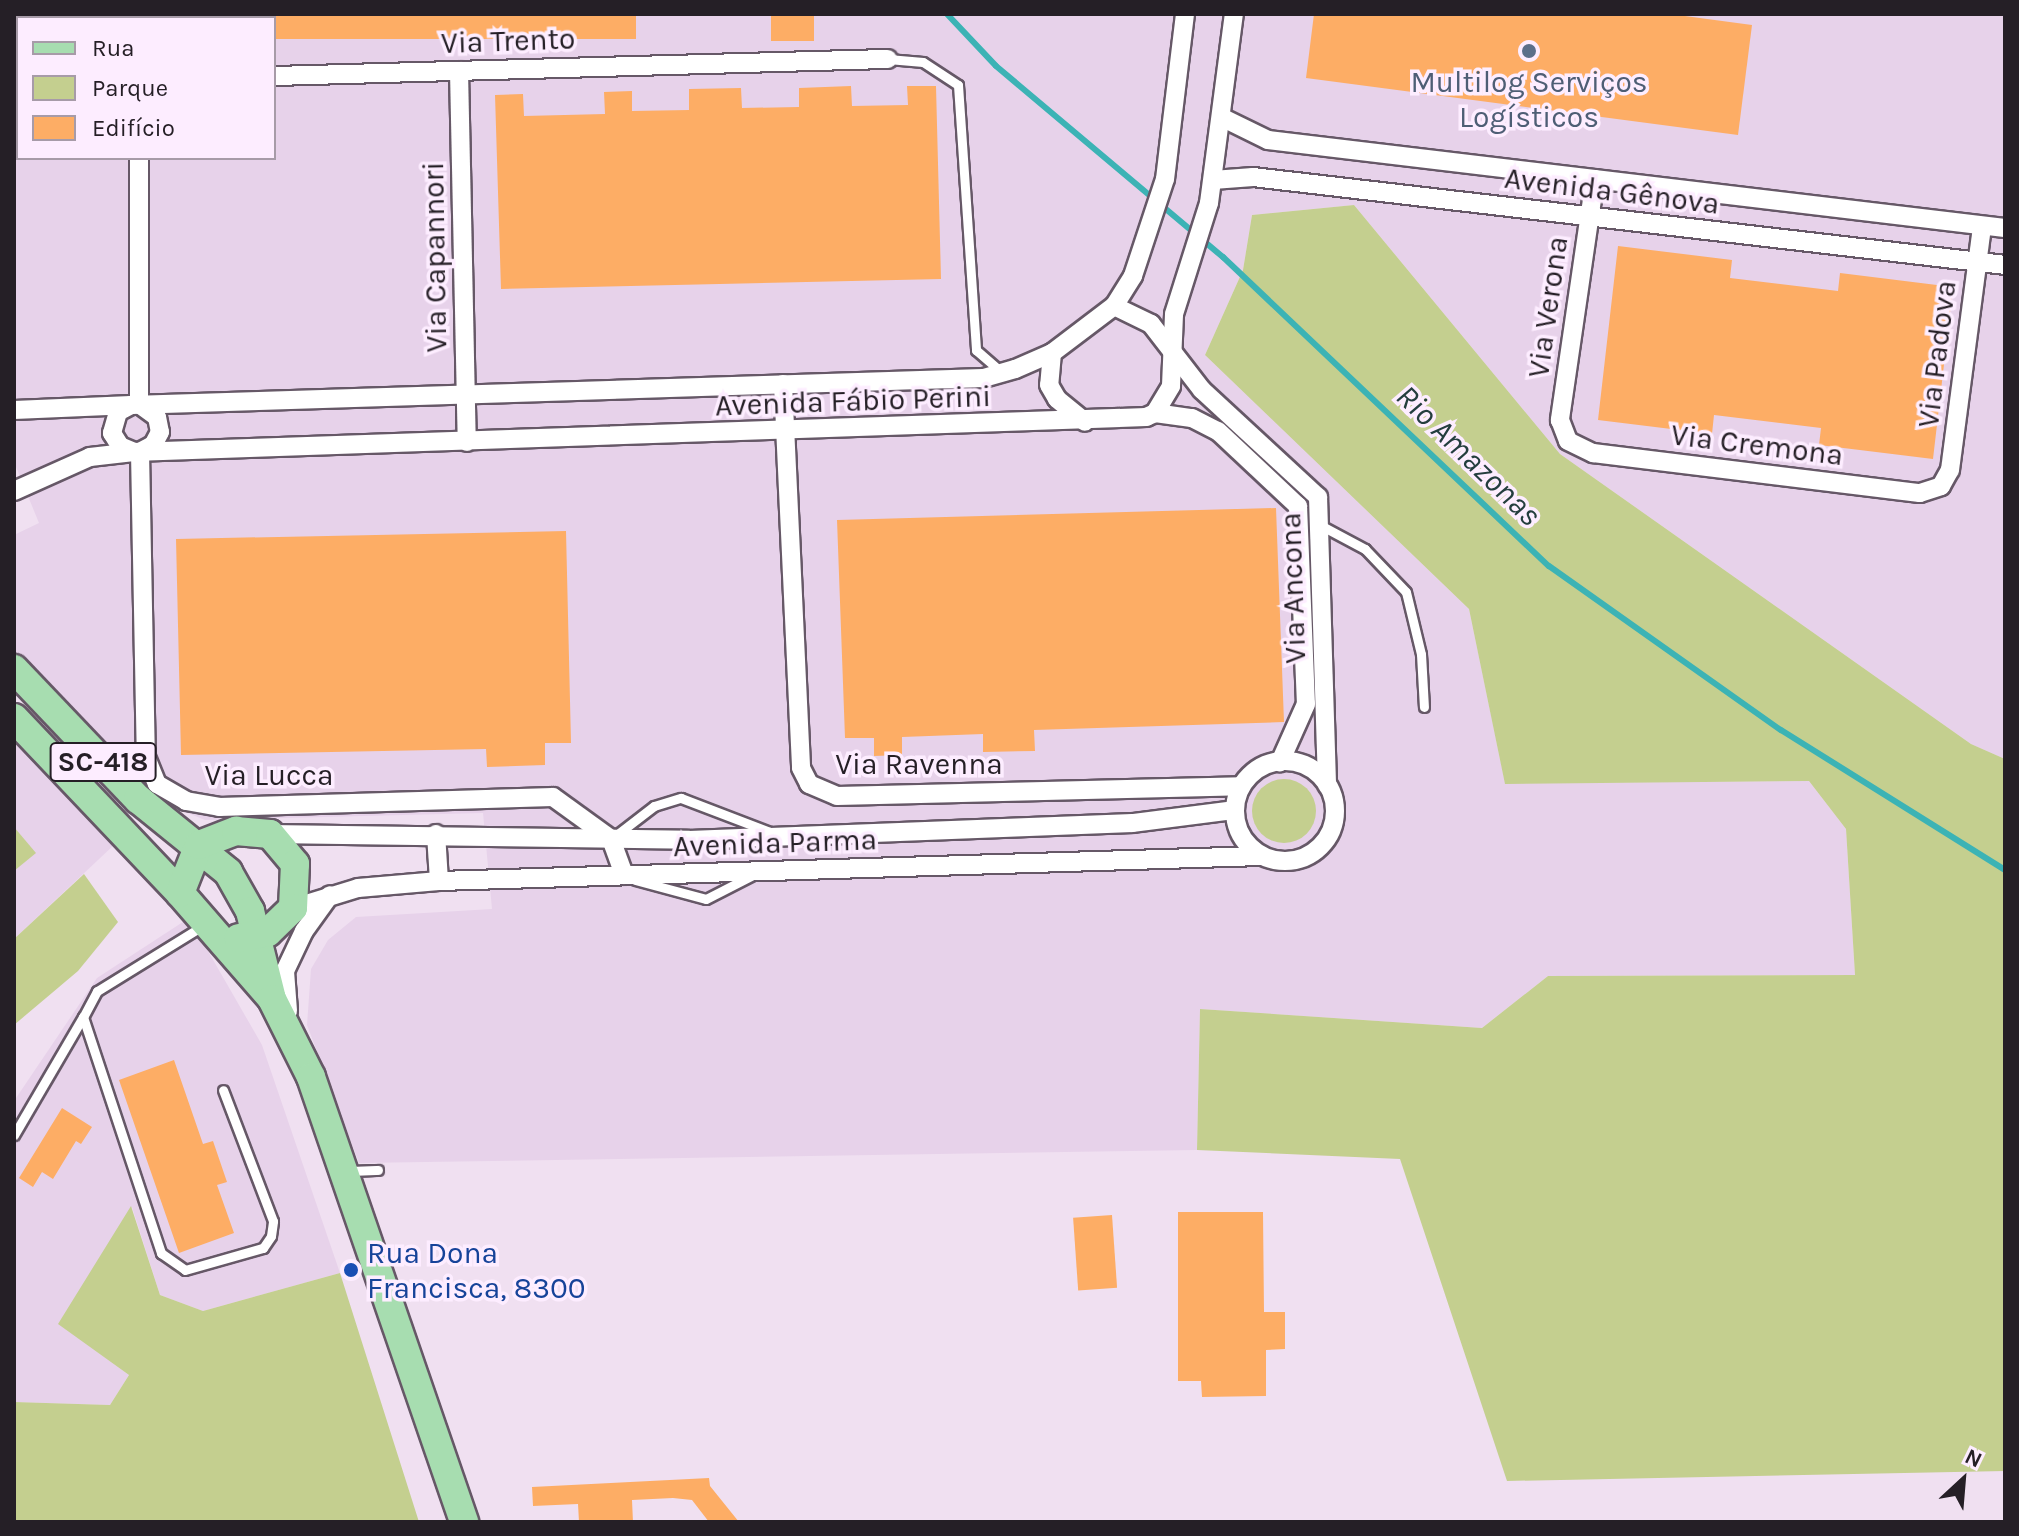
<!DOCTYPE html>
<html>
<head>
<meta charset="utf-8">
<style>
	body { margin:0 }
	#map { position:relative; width:2019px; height:1536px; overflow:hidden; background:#f0e0f1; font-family:Karla,sans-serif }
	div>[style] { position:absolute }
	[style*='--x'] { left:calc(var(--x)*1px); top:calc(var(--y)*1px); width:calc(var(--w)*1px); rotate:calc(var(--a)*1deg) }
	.built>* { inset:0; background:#e7d2ea }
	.green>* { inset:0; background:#c4cf8f }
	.round { border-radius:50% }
	.stream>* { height:6px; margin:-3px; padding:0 3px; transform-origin:3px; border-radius:3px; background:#3cb3b5 }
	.building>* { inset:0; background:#fdad65; transform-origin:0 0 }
	.roads { filter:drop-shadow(2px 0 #665867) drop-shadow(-2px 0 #665867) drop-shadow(0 2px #665867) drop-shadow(0 -2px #665867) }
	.lane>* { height:9px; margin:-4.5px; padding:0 4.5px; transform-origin:4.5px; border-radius:4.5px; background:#fff }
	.street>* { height:18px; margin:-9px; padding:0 9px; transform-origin:9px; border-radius:9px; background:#fff }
	.street>.ring { margin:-9px; padding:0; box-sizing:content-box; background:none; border:18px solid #fff; border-radius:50% }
	.primary>* { height:28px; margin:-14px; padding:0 14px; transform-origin:14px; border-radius:14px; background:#a7ddb0 }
	.dots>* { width:22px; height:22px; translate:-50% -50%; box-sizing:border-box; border:4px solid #fdedff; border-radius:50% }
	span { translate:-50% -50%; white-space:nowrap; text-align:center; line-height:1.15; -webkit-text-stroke:7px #fdedff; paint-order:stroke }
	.shield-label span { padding:2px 6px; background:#fdedff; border:2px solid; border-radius:6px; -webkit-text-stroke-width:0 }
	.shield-label { font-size:28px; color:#251f26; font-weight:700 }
	.street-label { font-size:30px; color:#251f26 }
	.service-label { font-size:30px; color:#4e5e75 }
	.transit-label { font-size:30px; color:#164399 }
	.left { translate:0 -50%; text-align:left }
	.water-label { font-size:32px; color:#243e3e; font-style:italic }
	.frame { position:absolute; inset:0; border:16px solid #251f26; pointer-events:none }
	.legend { position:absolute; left:16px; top:16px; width:260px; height:144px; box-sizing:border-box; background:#fdedff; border:2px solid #a79ba8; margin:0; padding:10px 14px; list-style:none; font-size:24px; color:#251f26 }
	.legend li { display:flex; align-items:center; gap:16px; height:40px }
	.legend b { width:40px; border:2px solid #a79ba8 }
	.north { position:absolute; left:1923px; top:1440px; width:80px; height:80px; -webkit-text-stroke:6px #fdedff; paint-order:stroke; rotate:26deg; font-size:22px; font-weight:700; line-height:32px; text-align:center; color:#251f26 }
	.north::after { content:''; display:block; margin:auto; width:28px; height:36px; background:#251f26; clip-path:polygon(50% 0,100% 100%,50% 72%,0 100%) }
</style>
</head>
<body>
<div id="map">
	<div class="built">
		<i style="clip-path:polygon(97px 14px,2005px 14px,2005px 759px,1971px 744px,1560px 454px,1354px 205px,1252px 215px,1243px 270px,1205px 355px,1469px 609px,1505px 783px,1809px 781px,1846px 829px,1855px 975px,1548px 976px,1482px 1028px,1200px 1009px,1197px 1150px,359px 1163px,307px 1025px,311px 969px,328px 940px,356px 917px,492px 909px,483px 813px,205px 820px,151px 798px,14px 655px,14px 535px,39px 523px,14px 462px,14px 57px,18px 57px,18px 158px,274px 158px,274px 18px)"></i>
		<i style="clip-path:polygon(14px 740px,115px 844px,14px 939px)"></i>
		<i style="clip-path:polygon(189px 918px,262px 1045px,340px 1273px,203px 1311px,160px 1295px,132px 1207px,59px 1324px,129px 1375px,110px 1405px,14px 1402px,14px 1101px,97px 978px)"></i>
	</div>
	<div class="green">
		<i style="clip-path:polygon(1354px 205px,1560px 454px,1971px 744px,2005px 759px,2005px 1471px,1507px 1481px,1400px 1159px,1197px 1150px,1200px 1009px,1482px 1028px,1548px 976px,1855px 975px,1846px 829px,1809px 781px,1505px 784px,1469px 609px,1205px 355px,1243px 270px,1252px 215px)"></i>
		<i class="round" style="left:1252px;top:779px;width:64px;height:64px"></i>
		<i style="clip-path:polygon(14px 827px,36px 853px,14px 871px)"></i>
		<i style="clip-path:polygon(84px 874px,118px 922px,78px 971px,14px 1025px,14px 939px)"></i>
		<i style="clip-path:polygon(131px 1206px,160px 1295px,203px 1311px,340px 1273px,419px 1522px,14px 1522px,14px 1402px,110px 1405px,129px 1375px,58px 1324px)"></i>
	</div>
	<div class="stream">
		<i style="--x:947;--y:14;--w:71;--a:46.7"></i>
		<i style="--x:996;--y:66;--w:297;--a:40.1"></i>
		<i style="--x:1223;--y:257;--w:449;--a:43.5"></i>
		<i style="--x:1549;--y:566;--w:284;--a:35.3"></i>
		<i style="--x:1781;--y:730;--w:264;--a:32"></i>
	</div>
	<div class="building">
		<i style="left:274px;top:14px;width:362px;height:25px"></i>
		<i style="left:771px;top:14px;width:43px;height:27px"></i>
		<i style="clip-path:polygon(1314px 14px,1670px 14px,1752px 25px,1738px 135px,1306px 78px)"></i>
		<i style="clip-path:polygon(851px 86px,852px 106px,908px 105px,907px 86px,936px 86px,941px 279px,501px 289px,495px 95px,523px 94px,524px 116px,605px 114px,604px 92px,632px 91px,632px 111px,689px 110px,689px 89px,741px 88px,742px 108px,799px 107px,799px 88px)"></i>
		<i style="clip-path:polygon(1618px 246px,1732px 260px,1730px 278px,1838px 291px,1840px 273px,1953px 287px,1933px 459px,1819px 445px,1821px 428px,1714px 415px,1712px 434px,1598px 420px)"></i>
		<i style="clip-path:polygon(1276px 508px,1284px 722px,1034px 730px,1035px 751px,983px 752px,983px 734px,902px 737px,902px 755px,874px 756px,874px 738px,845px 738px,837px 520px)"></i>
		<i style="clip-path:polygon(566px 531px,571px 743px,545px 743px,545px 765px,487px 767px,486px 749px,181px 755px,176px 539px)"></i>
		<i style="clip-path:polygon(174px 1060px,203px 1144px,213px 1141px,227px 1182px,217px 1185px,234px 1233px,179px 1253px,119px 1080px)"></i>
		<i style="clip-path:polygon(62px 1108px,92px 1127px,81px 1144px,76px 1141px,53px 1179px,42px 1172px,33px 1187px,19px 1178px)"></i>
		<i style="clip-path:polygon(1178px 1212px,1263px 1212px,1264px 1312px,1285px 1312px,1285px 1349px,1266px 1350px,1266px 1396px,1202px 1397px,1201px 1381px,1178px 1381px)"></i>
		<i style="left:1112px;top:1215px;width:73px;height:39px;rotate:86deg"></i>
		<i style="clip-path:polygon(709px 1478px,710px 1486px,739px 1522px,709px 1522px,692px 1500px,673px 1498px,632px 1500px,633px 1522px,579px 1522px,578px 1504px,533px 1506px,532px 1487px)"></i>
	</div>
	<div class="roads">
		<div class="lane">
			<i style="--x:888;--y:59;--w:35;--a:5"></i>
			<i style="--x:923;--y:62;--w:42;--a:33.3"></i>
			<i style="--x:958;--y:85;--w:266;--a:86.1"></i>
			<i style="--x:976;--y:350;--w:35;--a:41"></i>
			<i style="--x:14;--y:84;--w:4;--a:-14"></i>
			<i style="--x:1320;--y:525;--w:51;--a:28.1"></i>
			<i style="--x:1365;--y:549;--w:59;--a:46.4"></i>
			<i style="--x:1406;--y:592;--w:64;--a:76.4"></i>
			<i style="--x:1421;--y:654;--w:53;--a:86.8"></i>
			<i style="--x:615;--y:836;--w:49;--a:-37.6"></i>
			<i style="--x:654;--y:806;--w:28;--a:-17"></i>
			<i style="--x:681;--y:798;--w:95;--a:20.9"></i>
			<i style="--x:635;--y:880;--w:73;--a:15"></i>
			<i style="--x:706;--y:899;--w:51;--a:-27.1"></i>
			<i style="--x:204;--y:925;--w:126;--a:148.3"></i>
			<i style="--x:97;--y:991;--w:30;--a:118"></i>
			<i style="--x:83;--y:1017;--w:249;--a:71.7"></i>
			<i style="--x:161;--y:1253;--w:29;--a:35"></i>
			<i style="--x:185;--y:1270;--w:81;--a:-15.8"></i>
			<i style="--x:263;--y:1248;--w:14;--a:-56"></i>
			<i style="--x:271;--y:1236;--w:15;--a:-82"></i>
			<i style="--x:273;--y:1221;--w:140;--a:-110.9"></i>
			<i style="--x:14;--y:1135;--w:137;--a:-59.7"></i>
			<i style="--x:348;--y:1171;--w:30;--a:-2"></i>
		</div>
		<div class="street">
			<i style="--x:136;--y:14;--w:4;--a:76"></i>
			<i style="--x:1185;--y:14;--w:166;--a:96.9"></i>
			<i style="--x:1165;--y:179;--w:102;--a:108.3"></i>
			<i style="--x:1133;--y:276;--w:36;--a:122"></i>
			<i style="--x:1114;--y:306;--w:78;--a:142.8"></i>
			<i style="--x:1052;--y:353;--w:40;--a:156.6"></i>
			<i style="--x:1015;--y:369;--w:33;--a:164"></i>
			<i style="--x:983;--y:378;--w:852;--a:178.18"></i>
			<i style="--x:131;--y:405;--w:15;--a:152"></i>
			<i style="--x:118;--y:412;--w:22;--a:106"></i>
			<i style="--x:112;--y:433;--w:15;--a:58"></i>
			<i style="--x:120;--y:446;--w:15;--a:23"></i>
			<i style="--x:134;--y:452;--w:1013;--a:-1.98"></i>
			<i style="--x:1146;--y:417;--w:10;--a:-24"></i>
			<i style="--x:1155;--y:413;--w:31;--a:-59"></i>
			<i style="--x:1171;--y:386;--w:72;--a:-87.6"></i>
			<i style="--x:1174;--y:314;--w:116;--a:-72.5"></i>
			<i style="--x:1209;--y:203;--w:191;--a:-82.5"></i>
			<i style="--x:459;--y:71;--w:371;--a:88.8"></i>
			<i style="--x:274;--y:76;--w:614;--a:-1.59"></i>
			<i style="--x:1221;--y:117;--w:52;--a:26.1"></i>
			<i style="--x:1268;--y:140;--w:742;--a:6.81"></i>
			<i style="--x:139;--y:158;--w:246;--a:90"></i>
			<i style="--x:1595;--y:179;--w:244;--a:98.3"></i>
			<i style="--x:1560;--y:420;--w:22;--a:69"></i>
			<i style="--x:1568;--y:441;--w:28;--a:26"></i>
			<i style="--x:1593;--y:453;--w:329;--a:7"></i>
			<i style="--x:1920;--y:493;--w:22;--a:-18"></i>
			<i style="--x:1941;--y:486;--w:18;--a:-61"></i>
			<i style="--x:1950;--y:470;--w:246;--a:-82.5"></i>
			<i style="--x:1213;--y:180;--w:40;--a:-4.3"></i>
			<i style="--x:1253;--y:177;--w:757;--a:6.67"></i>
			<i style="--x:1114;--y:306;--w:41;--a:25.9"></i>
			<i style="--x:1151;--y:324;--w:83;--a:52.3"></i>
			<i style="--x:1202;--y:390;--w:158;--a:42.7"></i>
			<i style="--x:1318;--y:497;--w:288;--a:88.2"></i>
			<i style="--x:1052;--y:353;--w:32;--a:95"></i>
			<i style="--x:1049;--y:385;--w:16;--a:60"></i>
			<i style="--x:1057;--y:399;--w:36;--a:39"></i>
			<i style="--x:783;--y:384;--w:384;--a:87.3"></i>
			<i style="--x:801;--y:768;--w:18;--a:63"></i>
			<i style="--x:809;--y:784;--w:30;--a:23"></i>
			<i style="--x:837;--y:796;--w:404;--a:-1.4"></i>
			<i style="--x:139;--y:404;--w:22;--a:36"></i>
			<i style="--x:157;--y:417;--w:15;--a:79"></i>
			<i style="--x:160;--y:432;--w:15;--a:118"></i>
			<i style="--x:153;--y:445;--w:15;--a:152"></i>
			<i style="--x:14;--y:410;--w:117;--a:-2.4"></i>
			<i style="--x:1155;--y:413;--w:37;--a:8"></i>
			<i style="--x:1192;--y:418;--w:29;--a:27"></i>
			<i style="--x:1218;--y:431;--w:110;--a:43.2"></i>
			<i style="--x:1298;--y:506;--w:198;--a:87.7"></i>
			<i style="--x:1306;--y:704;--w:64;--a:114.1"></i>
			<i style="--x:140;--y:452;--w:305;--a:88.9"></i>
			<i style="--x:146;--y:757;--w:29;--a:68"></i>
			<i style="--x:157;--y:784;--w:34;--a:30"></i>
			<i style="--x:186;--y:801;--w:34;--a:10"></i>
			<i style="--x:219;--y:807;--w:334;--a:-1.7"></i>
			<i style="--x:553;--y:797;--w:72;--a:35.9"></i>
			<i style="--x:14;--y:491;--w:83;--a:-24.1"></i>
			<i style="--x:90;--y:457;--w:44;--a:-6.5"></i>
			<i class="ring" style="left:1235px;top:761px;width:82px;height:82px"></i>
			<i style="--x:270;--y:834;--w:419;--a:0.8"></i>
			<i style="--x:689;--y:840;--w:444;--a:-2.2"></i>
			<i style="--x:1133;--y:823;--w:102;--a:-7.3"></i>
			<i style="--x:436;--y:834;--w:47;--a:86.3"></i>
			<i style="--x:611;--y:839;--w:38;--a:70"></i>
			<i style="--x:293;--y:908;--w:68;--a:-17.1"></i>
			<i style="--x:358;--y:888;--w:81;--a:-4.9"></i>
			<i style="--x:439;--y:881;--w:823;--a:-1.74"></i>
			<i style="--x:288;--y:1011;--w:40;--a:-94.3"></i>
			<i style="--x:285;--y:971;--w:44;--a:-64.6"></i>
			<i style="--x:304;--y:931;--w:44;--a:-54.2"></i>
		</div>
		<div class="primary">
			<i style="--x:14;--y:669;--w:180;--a:46.4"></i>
			<i style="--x:138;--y:799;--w:116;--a:39"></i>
			<i style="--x:228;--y:872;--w:45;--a:60.6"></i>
			<i style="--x:250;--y:911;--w:87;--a:76"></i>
			<i style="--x:14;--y:718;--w:241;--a:46.5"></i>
			<i style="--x:180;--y:893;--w:140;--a:49"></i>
			<i style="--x:272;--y:999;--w:87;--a:63.4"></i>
			<i style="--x:311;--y:1077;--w:471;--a:71"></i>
			<i style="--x:180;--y:893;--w:52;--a:-68.4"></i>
			<i style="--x:199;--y:845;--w:40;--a:-21"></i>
			<i style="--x:236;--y:831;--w:34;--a:5"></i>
			<i style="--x:270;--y:834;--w:39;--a:50"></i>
			<i style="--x:295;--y:864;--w:44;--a:92.6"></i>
			<i style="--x:293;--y:908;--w:35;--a:136"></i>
			<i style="--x:268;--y:932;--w:30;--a:168"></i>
		</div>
	</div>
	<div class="dots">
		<i style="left:1529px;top:51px;background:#5c6f8a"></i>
		<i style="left:351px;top:1270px;background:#1a4fb4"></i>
	</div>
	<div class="shield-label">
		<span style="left:103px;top:762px">SC-418</span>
	</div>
	<div class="street-label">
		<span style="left:508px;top:41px;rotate:-2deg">Via Trento</span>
		<span style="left:1612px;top:191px;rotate:7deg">Avenida Gênova</span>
		<span style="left:435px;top:257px;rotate:-91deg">Via Capannori</span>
		<span style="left:1548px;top:307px;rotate:-82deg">Via Verona</span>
		<span style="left:1937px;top:354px;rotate:-83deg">Via Padova</span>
		<span style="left:853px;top:401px;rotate:-2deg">Avenida Fábio Perini</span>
		<span style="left:1757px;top:445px;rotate:7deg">Via Cremona</span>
		<span style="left:1293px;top:588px;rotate:-92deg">Via Ancona</span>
		<span style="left:919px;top:764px">Via Ravenna</span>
		<span style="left:269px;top:775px">Via Lucca</span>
		<span style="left:775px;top:843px;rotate:-2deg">Avenida Parma</span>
	</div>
	<div class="service-label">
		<span style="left:1529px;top:99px">Multilog Serviços<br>Logísticos</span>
	</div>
	<div class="transit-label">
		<span class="left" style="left:367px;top:1270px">Rua Dona<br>Francisca, 8300</span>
	</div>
	<div class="water-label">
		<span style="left:1468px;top:456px;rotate:44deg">Rio Amazonas</span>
	</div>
	<div class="frame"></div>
	<ul class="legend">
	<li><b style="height:10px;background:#a7ddb0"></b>Rua</li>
	<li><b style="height:22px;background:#c4cf8f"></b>Parque</li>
	<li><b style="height:22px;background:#fdad65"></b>Edifício</li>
	</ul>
	<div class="north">N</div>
</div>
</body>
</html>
